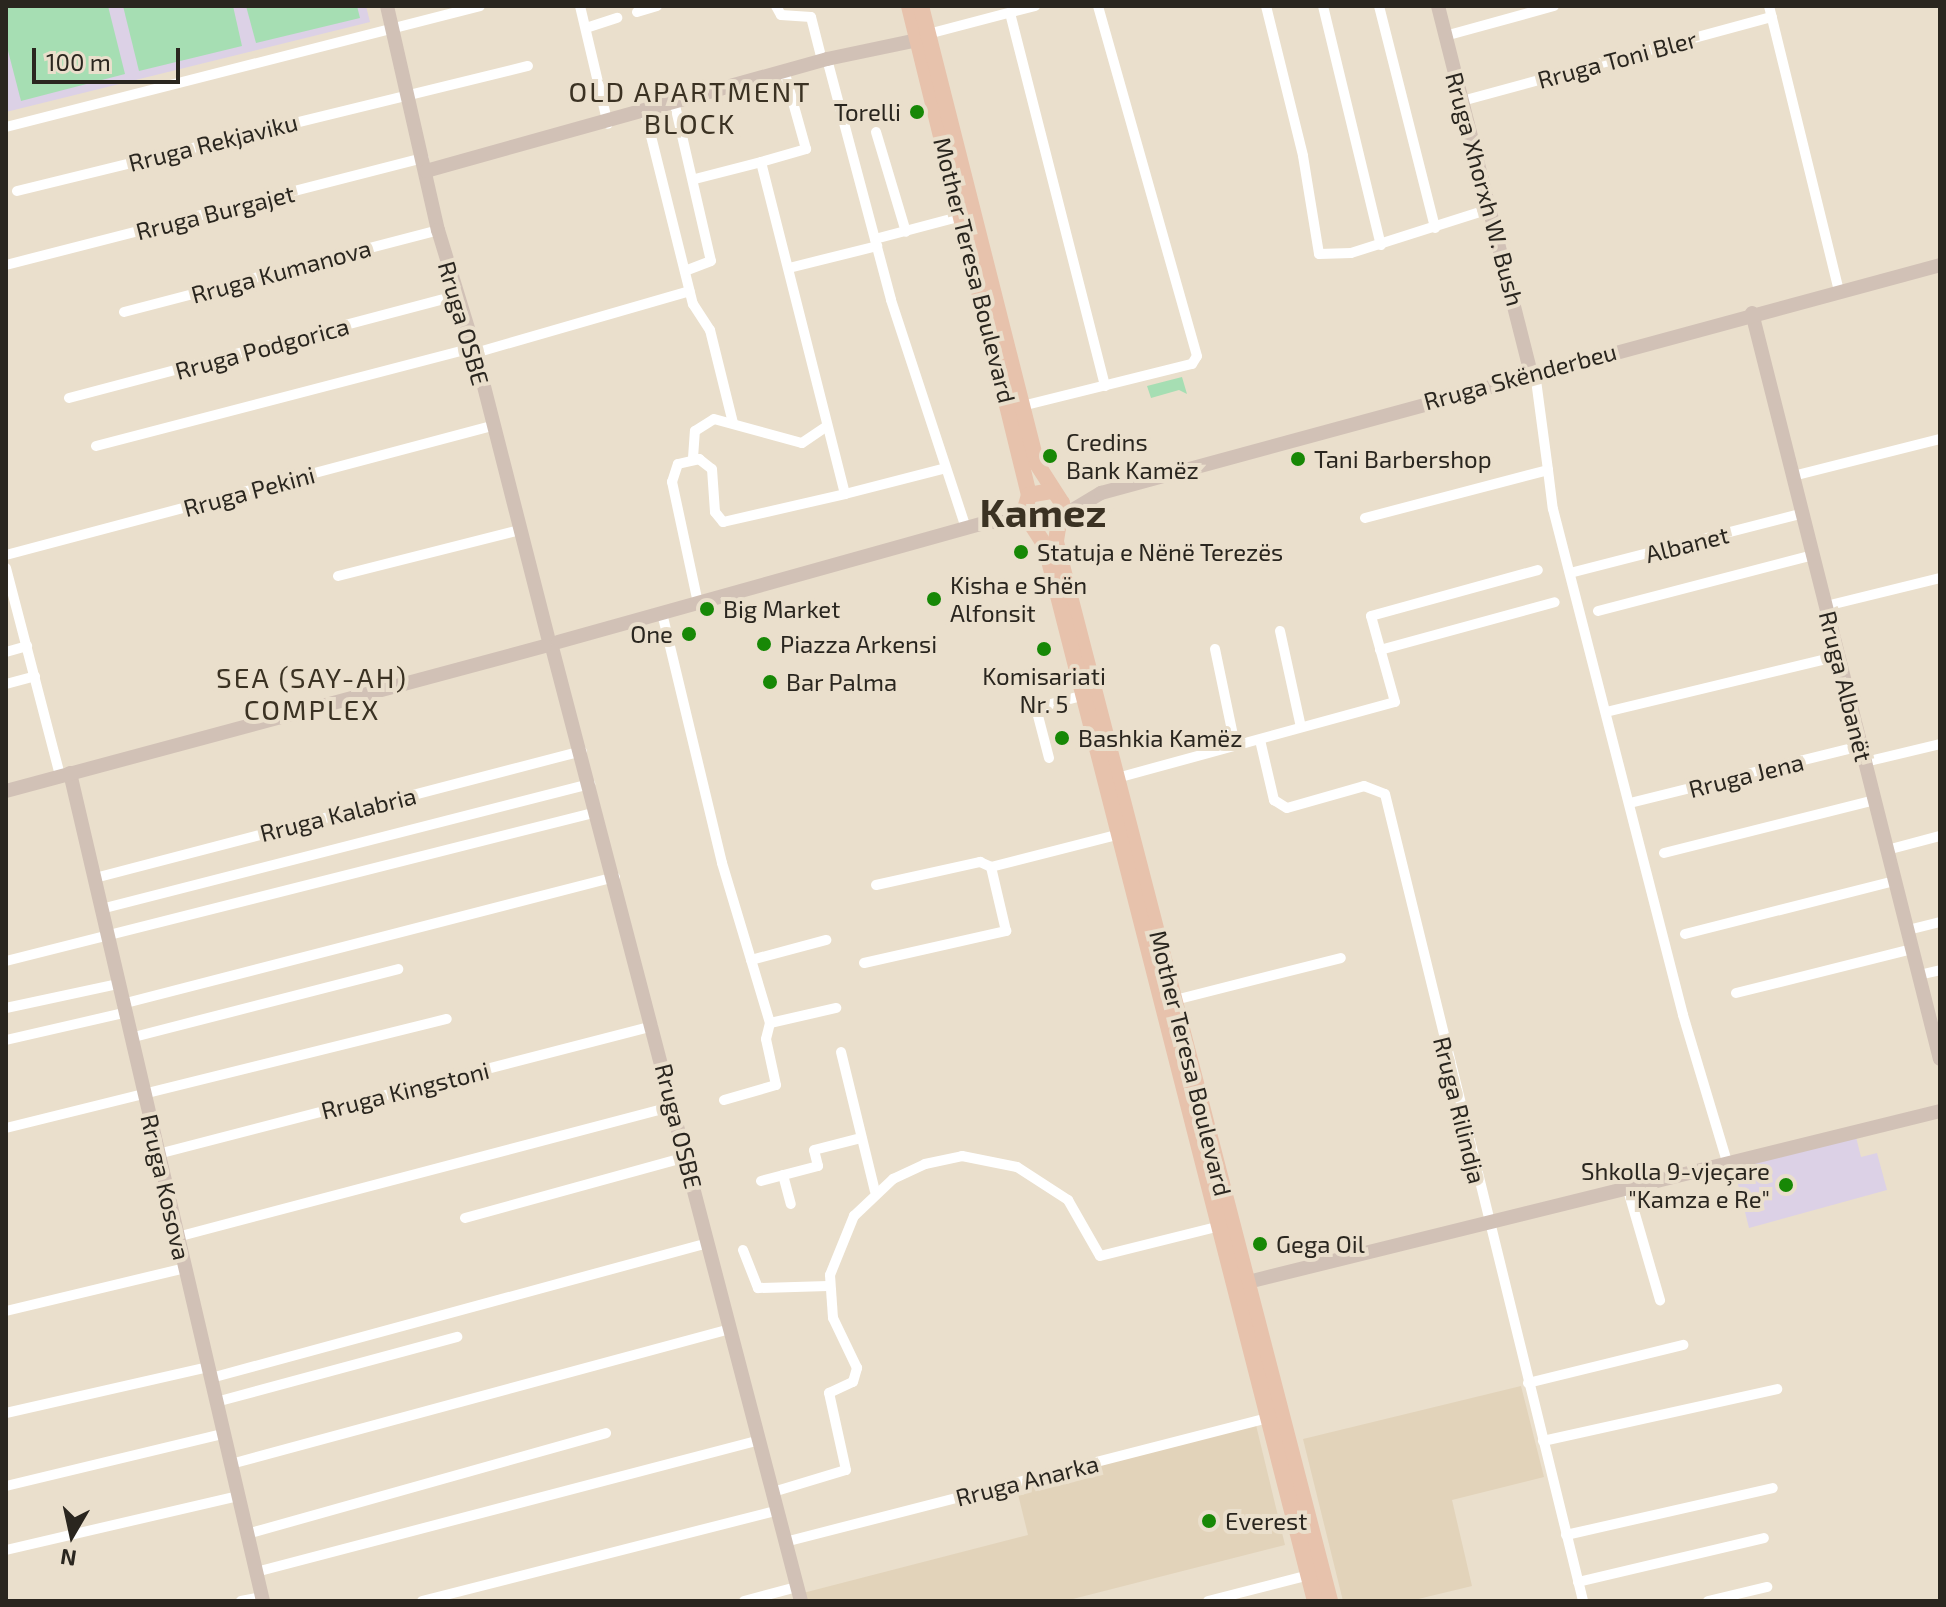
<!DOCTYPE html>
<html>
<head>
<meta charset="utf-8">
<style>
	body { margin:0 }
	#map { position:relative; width:1946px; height:1607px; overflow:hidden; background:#eadfcc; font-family:"Exo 2",sans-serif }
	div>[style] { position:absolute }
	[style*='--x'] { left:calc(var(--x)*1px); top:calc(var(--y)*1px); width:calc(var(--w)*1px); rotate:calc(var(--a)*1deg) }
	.built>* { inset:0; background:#e2d3ba }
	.education>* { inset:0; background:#dcd1e6 }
	.green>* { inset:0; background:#a6deb3 }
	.street>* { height:10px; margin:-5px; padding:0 5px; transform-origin:5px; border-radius:5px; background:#fff }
	.secondary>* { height:14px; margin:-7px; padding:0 7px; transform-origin:7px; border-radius:7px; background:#d1c1b6 }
	.primary>* { height:16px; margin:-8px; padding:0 8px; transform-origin:8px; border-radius:8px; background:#e7c2ac }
	.dots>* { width:22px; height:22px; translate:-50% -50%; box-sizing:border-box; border:4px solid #eadfcc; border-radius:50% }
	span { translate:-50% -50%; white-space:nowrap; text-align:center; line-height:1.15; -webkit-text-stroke:8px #eadfcc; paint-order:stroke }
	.street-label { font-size:24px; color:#2a261f }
	.poi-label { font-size:24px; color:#2a261f }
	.right { translate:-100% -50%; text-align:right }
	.left { translate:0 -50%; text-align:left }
	.quarter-label { font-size:28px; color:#3b3223; letter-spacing:2px }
	.town-label { font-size:40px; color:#3b3223; font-weight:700 }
	.frame { position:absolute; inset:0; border:8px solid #2a261f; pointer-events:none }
	.north { position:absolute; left:32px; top:1495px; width:80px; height:80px; -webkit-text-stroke:6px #eadfcc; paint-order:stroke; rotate:189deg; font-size:22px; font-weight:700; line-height:32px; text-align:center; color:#2a261f }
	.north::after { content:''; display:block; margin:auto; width:28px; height:36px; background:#2a261f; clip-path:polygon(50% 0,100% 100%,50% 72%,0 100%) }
	.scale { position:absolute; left:32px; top:48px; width:148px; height:36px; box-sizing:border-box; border:4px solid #2a261f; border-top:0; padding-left:10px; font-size:24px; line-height:28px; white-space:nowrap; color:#2a261f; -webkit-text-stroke:6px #eadfcc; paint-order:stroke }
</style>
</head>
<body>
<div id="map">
	<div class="built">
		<i style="clip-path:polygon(1521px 1386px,1544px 1477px,1452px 1500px,1472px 1586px,1410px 1601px,1343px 1601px,1303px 1439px)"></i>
		<i style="clip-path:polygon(1256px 1425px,1285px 1545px,1065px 1601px,805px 1601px,803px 1593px,1028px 1535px,1016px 1486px)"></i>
	</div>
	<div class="education">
		<i style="clip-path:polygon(6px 6px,366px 6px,370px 22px,6px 112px)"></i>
		<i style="clip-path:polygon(1856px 1137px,1861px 1157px,1877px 1153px,1887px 1190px,1749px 1228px,1734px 1168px)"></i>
	</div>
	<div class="green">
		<i style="clip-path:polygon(6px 6px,108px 6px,125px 74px,21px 101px,6px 43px)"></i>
		<i style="clip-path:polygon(123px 6px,233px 6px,242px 46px,139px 71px)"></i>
		<i style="clip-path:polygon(246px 6px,357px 6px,360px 18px,256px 43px)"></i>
		<i style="clip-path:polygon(1182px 377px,1187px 394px,1179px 390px,1151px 398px,1147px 386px)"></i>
	</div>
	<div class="street">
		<i style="--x:580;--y:6;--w:121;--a:76.7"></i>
		<i style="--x:776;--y:6;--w:10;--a:61"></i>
		<i style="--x:781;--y:15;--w:30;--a:4"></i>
		<i style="--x:811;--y:17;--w:44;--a:75.7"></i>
		<i style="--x:1266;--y:6;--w:154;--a:76.1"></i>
		<i style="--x:1303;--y:156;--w:99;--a:80.7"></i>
		<i style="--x:1319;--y:254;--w:32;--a:-2"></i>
		<i style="--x:1351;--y:253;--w:146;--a:-17.6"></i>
		<i style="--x:1323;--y:6;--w:246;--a:76.4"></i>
		<i style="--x:1379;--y:6;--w:229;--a:75.8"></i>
		<i style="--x:1769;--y:6;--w:292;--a:76.2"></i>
		<i style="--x:637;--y:12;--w:21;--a:-17"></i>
		<i style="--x:1010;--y:13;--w:385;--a:75.7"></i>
		<i style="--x:586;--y:28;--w:33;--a:-18"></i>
		<i style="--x:928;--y:34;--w:111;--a:-14.7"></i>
		<i style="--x:1445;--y:36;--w:113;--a:-15.4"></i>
		<i style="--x:827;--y:59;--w:249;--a:75.1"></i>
		<i style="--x:891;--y:300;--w:240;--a:71.8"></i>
		<i style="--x:674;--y:101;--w:164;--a:77"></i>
		<i style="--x:711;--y:261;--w:28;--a:159"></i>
		<i style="--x:1462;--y:101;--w:321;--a:-15.2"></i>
		<i style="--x:645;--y:112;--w:198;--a:76"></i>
		<i style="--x:693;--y:304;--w:31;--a:57"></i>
		<i style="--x:710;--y:330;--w:96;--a:76.1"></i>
		<i style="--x:6;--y:127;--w:489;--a:-14.3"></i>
		<i style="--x:876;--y:132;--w:104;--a:73.3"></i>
		<i style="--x:695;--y:179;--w:68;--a:-14.4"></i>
		<i style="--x:17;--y:191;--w:526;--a:-13.75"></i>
		<i style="--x:875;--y:239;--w:90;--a:-14.8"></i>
		<i style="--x:6;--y:265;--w:431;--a:-14.4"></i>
		<i style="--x:789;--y:268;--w:91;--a:-14"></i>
		<i style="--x:124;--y:312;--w:325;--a:-14.6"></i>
		<i style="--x:69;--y:398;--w:399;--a:-14.8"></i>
		<i style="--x:1022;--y:406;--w:175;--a:-13.9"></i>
		<i style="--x:1192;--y:364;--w:9;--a:-58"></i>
		<i style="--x:1197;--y:356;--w:364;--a:-105.8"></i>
		<i style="--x:96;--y:446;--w:378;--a:-14.6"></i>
		<i style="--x:462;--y:351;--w:20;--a:0"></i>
		<i style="--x:482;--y:351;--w:216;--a:-16.1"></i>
		<i style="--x:693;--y:458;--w:27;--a:-86"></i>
		<i style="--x:695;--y:431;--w:22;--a:-32"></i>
		<i style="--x:714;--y:419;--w:91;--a:15.3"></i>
		<i style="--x:802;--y:443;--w:30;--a:-34"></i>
		<i style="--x:1548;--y:470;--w:39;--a:83"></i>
		<i style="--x:1553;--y:509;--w:522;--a:75.59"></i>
		<i style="--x:1683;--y:1015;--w:157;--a:73.3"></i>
		<i style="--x:1793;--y:476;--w:152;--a:-14.1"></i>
		<i style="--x:845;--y:494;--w:104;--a:-14.4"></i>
		<i style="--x:1365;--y:518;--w:189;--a:-14.7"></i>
		<i style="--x:1548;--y:470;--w:99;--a:-97.6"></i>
		<i style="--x:6;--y:555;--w:503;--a:-14.87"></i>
		<i style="--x:6;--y:568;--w:215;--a:75.4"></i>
		<i style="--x:1570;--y:573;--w:241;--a:-14.4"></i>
		<i style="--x:338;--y:576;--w:188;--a:-14.2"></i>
		<i style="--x:698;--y:603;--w:124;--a:-102.1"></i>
		<i style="--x:672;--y:482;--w:19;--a:-72"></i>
		<i style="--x:678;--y:464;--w:22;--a:-13"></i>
		<i style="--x:699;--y:459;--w:16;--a:38"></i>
		<i style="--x:712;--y:469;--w:43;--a:86"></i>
		<i style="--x:715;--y:512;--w:13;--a:51"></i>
		<i style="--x:723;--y:522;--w:125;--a:-12.9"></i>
		<i style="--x:845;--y:494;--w:342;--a:-104.2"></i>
		<i style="--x:761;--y:162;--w:47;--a:-16.1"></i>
		<i style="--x:806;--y:149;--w:82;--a:-105.6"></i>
		<i style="--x:1826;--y:606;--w:117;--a:-13.8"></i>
		<i style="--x:1598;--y:611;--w:222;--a:-14.6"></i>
		<i style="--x:662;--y:613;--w:257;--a:76.5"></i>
		<i style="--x:722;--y:863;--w:167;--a:73.3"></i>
		<i style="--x:1280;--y:631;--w:98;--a:77.7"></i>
		<i style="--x:1215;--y:649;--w:98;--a:78.2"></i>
		<i style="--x:1380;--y:650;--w:181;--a:-15.3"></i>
		<i style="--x:6;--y:652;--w:22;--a:-16"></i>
		<i style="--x:6;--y:684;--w:30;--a:-15"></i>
		<i style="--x:1606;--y:712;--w:240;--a:-13.5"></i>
		<i style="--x:1260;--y:740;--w:62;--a:76.9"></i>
		<i style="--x:1274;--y:800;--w:15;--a:32"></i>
		<i style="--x:1287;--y:808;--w:80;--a:-15.9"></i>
		<i style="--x:1364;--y:786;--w:22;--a:21"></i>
		<i style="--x:1385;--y:794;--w:831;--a:76.21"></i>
		<i style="--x:1049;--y:758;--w:52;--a:-104.6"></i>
		<i style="--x:1036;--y:708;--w:51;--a:-14.9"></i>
		<i style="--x:1865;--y:762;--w:77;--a:-13.5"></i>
		<i style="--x:1117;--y:778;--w:288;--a:-15.3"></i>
		<i style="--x:1395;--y:702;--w:89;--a:-105.6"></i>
		<i style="--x:1371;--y:616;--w:173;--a:-15.4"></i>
		<i style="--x:1630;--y:803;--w:238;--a:-13.9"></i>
		<i style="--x:1887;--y:850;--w:55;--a:-14.8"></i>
		<i style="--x:1664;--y:853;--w:218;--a:-14.1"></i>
		<i style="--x:95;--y:878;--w:503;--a:-14.62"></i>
		<i style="--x:876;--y:885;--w:107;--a:-12.5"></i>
		<i style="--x:980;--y:862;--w:12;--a:24"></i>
		<i style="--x:991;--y:867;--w:133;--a:-14.3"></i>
		<i style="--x:101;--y:909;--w:505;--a:-14.34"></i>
		<i style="--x:1908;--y:930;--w:33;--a:-14"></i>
		<i style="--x:1685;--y:934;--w:217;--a:-14.2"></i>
		<i style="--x:751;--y:960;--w:78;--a:-14.9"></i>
		<i style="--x:6;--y:961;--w:609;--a:-14.15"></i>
		<i style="--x:864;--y:963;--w:146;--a:-12.7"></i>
		<i style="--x:1006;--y:931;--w:66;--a:-103.2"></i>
		<i style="--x:1919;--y:975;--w:22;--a:-13"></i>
		<i style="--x:1736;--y:993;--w:181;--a:-14"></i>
		<i style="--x:1175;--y:1000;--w:171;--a:-14.2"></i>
		<i style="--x:122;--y:1004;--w:509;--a:-14.45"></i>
		<i style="--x:6;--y:1008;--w:115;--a:-12.1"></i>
		<i style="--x:130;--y:1038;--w:277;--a:-14.4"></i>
		<i style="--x:6;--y:1040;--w:121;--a:-12.9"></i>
		<i style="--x:841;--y:1052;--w:143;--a:76.3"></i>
		<i style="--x:724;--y:1100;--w:54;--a:-16.1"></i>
		<i style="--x:776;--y:1085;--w:47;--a:-102.3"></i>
		<i style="--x:766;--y:1039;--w:16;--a:-76"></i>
		<i style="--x:770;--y:1023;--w:68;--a:-12.8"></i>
		<i style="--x:6;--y:1128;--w:454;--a:-13.9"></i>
		<i style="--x:158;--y:1154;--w:511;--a:-14.5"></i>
		<i style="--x:783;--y:1175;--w:30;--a:75"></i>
		<i style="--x:761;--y:1181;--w:59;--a:-14.7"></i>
		<i style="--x:818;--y:1166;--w:16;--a:-104"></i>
		<i style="--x:814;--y:1150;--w:49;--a:-14.3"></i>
		<i style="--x:1628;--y:1190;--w:115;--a:73.8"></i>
		<i style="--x:465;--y:1218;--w:230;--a:-15.4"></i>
		<i style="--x:177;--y:1237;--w:514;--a:-14.77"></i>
		<i style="--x:743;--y:1250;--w:41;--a:68.5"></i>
		<i style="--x:758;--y:1288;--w:70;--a:-1.6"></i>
		<i style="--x:6;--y:1311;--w:184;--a:-13.5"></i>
		<i style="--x:211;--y:1378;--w:515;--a:-15.2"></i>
		<i style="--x:1528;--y:1383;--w:160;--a:-13.8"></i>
		<i style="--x:216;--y:1402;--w:250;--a:-15.1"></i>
		<i style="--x:6;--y:1413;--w:207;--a:-12.8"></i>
		<i style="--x:1543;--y:1441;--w:240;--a:-12.5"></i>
		<i style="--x:231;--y:1464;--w:517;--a:-15.14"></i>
		<i style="--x:6;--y:1486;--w:223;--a:-13.5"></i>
		<i style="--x:773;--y:1492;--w:76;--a:-16.8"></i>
		<i style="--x:846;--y:1470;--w:79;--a:-102.4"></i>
		<i style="--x:829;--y:1393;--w:26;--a:-25"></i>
		<i style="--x:853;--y:1382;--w:15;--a:-74"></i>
		<i style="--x:857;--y:1368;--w:55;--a:-115.6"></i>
		<i style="--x:833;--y:1318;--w:43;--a:-94"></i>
		<i style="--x:830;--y:1275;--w:64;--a:-67.9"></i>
		<i style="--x:854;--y:1216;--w:54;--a:-43.5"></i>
		<i style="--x:893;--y:1179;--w:35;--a:-25"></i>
		<i style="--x:925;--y:1164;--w:38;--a:-12"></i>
		<i style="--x:962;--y:1156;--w:56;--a:11.3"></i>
		<i style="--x:1017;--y:1167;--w:61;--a:32.9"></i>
		<i style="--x:1068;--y:1200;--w:64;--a:60.3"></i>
		<i style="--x:1100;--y:1256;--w:124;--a:-14"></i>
		<i style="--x:247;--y:1534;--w:373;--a:-15.7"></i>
		<i style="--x:1566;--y:1535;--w:212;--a:-12.8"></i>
		<i style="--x:785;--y:1542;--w:499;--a:-14.4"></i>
		<i style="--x:6;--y:1550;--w:238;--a:-13.1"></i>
		<i style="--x:256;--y:1572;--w:521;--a:-14.68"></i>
		<i style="--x:1578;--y:1582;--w:191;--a:-13.3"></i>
		<i style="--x:241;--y:1601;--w:21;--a:-11"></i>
		<i style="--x:422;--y:1601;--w:367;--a:-14.3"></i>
		<i style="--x:744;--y:1601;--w:55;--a:-14.8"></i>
		<i style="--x:1208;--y:1601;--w:104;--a:-14.4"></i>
		<i style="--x:1708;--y:1601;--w:61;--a:-13.3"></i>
	</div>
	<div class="secondary">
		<i style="--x:387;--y:6;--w:230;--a:77.2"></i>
		<i style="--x:438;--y:230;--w:127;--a:73"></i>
		<i style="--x:475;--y:351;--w:296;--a:75.7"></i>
		<i style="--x:1438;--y:6;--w:379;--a:75.8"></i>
		<i style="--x:426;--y:171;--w:416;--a:-15.6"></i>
		<i style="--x:827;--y:59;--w:92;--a:-11.9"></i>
		<i style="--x:1752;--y:313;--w:769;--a:75.86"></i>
		<i style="--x:1061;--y:517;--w:47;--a:-31"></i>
		<i style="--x:1101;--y:493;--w:869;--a:-15.2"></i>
		<i style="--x:558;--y:642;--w:447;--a:-15.6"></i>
		<i style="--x:989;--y:522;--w:40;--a:0"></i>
		<i style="--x:553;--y:651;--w:982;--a:75.37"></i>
		<i style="--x:70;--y:773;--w:850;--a:76.88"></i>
		<i style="--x:6;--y:791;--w:558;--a:-15.06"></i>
		<i style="--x:1248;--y:1282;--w:713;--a:-13.88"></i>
	</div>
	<div class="primary">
		<i style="--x:909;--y:6;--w:504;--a:76.21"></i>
		<i style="--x:921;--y:6;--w:472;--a:75.8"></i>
		<i style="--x:1037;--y:464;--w:46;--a:57.3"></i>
		<i style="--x:1062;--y:503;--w:39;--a:99"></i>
		<i style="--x:1056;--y:542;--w:1094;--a:75.49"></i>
		<i style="--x:1051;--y:491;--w:22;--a:170"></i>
		<i style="--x:1029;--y:495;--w:19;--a:106"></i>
		<i style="--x:1024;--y:513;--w:38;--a:57"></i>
		<i style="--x:1045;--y:545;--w:1090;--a:75.66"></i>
	</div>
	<div class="dots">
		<i style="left:917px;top:112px;background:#178806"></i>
		<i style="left:1050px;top:456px;background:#178806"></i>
		<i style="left:1298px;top:459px;background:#178806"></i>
		<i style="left:1021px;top:552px;background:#178806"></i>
		<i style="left:934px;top:599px;background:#178806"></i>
		<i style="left:707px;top:609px;background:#178806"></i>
		<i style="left:689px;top:634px;background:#178806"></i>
		<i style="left:764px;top:644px;background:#178806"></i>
		<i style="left:1044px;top:649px;background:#178806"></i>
		<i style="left:770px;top:682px;background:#178806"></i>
		<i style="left:1062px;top:738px;background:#178806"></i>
		<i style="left:1786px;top:1185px;background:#178806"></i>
		<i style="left:1260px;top:1244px;background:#178806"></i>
		<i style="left:1209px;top:1521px;background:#178806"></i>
	</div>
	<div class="street-label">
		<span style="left:1617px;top:59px;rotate:-15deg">Rruga Toni Bler</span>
		<span style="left:213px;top:142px;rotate:-14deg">Rruga Rekjaviku</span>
		<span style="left:1485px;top:189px;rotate:75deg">Rruga Xhorxh W. Bush</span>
		<span style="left:215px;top:212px;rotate:-14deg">Rruga Burgajet</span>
		<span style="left:975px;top:270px;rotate:76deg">Mother Teresa Boulevard</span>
		<span style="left:281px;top:271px;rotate:-15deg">Rruga Kumanova</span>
		<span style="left:464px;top:323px;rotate:74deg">Rruga OSBE</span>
		<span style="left:262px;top:348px;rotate:-15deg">Rruga Podgorica</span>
		<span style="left:1520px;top:376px;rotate:-15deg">Rruga Skënderbeu</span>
		<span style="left:249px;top:491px;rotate:-15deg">Rruga Pekini</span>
		<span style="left:1687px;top:544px;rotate:-14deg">Albanet</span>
		<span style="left:1846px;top:686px;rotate:76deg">Rruga Albanët</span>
		<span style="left:1746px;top:775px;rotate:-14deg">Rruga Jena</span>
		<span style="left:338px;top:814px;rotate:-14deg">Rruga Kalabria</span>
		<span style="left:1191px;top:1063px;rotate:76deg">Mother Teresa Boulevard</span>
		<span style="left:405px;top:1090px;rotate:-14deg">Rruga Kingstoni</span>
		<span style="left:1460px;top:1110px;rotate:76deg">Rruga Rilindja</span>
		<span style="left:679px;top:1126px;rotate:76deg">Rruga OSBE</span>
		<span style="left:166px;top:1187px;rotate:77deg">Rruga Kosova</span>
		<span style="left:1027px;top:1480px;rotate:-14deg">Rruga Anarka</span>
	</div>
	<div class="poi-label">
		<span class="right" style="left:901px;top:112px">Torelli</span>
		<span class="left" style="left:1066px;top:456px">Credins<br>Bank Kamëz</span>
		<span class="left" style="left:1314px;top:459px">Tani Barbershop</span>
		<span class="left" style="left:1037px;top:552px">Statuja e Nënë Terezës</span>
		<span class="left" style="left:950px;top:599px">Kisha e Shën<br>Alfonsit</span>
		<span class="left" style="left:723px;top:609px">Big Market</span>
		<span class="right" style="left:673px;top:634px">One</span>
		<span class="left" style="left:780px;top:644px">Piazza Arkensi</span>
		<span style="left:1044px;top:690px">Komisariati<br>Nr. 5</span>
		<span class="left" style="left:786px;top:682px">Bar Palma</span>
		<span class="left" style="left:1078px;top:738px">Bashkia Kamëz</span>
		<span class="right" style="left:1770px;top:1185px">Shkolla 9-vjeçare<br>"Kamza e Re"</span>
		<span class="left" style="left:1276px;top:1244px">Gega Oil</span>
		<span class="left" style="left:1225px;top:1521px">Everest</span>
	</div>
	<div class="quarter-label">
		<span style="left:690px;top:107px">OLD APARTMENT<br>BLOCK</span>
		<span style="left:312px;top:693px">SEA (SAY-AH)<br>COMPLEX</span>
	</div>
	<div class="town-label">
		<span style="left:1043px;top:511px">Kamez</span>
	</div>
	<div class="frame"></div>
	<div class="north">N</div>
	<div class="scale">100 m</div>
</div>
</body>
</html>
